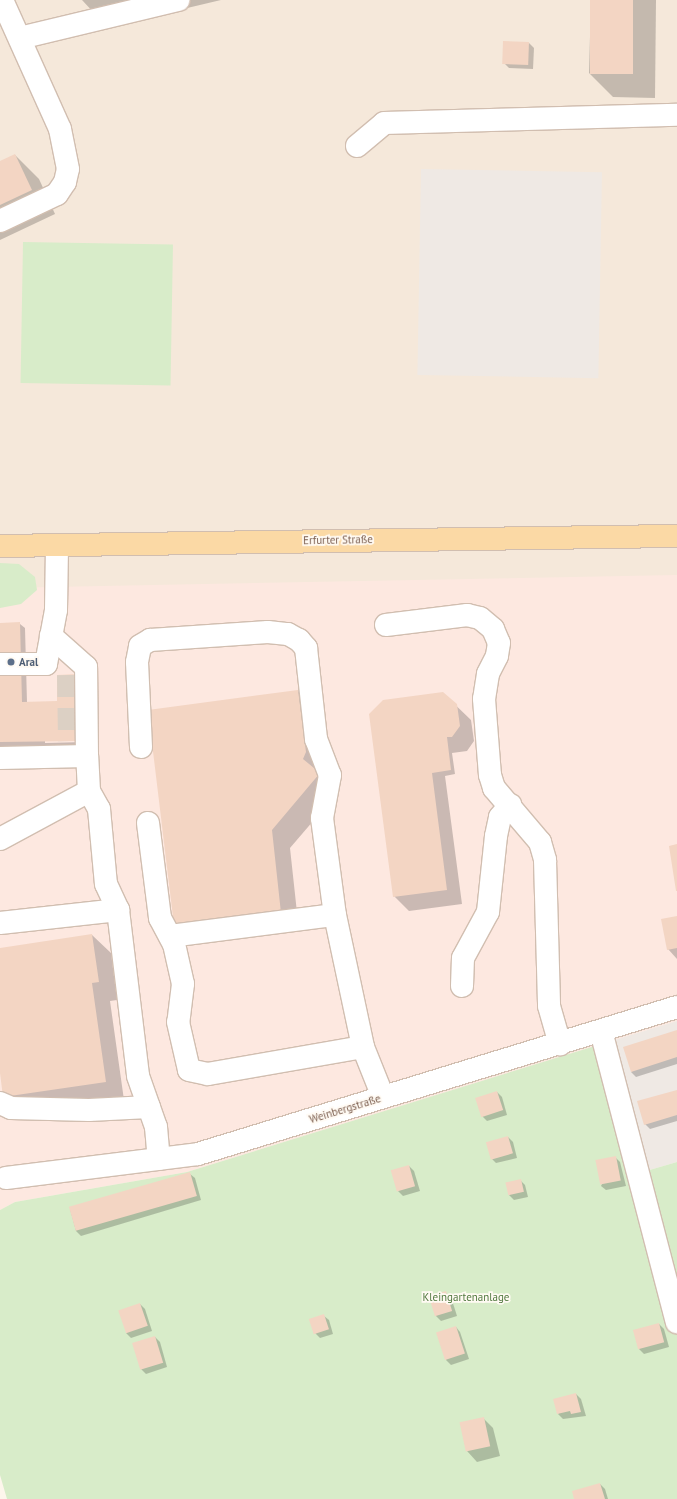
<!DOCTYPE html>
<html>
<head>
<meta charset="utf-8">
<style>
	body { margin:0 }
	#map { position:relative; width:677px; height:1499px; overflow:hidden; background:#fdf6ec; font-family:"PT Sans",sans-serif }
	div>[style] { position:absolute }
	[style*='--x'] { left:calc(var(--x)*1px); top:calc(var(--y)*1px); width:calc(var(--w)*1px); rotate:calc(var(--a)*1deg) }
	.residential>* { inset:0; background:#f5e8da; transform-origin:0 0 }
	.commercial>* { inset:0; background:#fde8e0 }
	.industrial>* { inset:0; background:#efe9e4; transform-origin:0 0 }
	.green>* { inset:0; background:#d8ecc9; transform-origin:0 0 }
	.shadow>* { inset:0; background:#0003 }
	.building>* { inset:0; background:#f3d5c3; transform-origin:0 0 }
	.minor-tunnel>* { height:22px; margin-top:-11px; transform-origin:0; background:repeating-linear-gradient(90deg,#dcd0c4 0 22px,transparent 0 33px) }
	.roads { filter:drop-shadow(1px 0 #d1beb0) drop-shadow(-1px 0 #d1beb0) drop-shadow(0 1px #d1beb0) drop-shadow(0 -1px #d1beb0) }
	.minor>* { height:22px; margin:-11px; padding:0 11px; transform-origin:11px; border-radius:11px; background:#fff }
	.major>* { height:22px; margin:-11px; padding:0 11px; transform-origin:11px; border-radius:11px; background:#fbd9a5 }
	.dots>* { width:11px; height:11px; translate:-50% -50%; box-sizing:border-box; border:2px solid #fffaf3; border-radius:50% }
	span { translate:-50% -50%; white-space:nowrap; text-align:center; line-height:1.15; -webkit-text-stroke:3.5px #fffaf3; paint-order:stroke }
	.street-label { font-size:11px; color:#7a5c4d }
	.service-label { font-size:11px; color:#4e5e75; font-weight:700 }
	.left { translate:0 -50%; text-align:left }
	.park-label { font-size:11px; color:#537a41 }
</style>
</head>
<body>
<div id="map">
	<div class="residential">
		<i style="left:0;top:0;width:677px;height:588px"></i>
	</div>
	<div class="commercial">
		<i style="clip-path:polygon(677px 575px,677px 1021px,187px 1172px,15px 1202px,0 1210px,0 588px)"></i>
	</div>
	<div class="industrial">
		<i style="left:421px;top:169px;width:181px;height:206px;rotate:1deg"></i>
		<i style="clip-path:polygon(677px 1021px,677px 1162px,629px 1176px,595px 1046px)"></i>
	</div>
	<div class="green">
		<i style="left:23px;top:242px;width:150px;height:141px;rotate:1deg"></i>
		<i style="clip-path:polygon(0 563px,19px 564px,35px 577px,37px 590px,21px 604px,0 608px)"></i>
		<i style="clip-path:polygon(595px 1046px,629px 1176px,677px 1162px,677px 1499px,7px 1499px,0 1475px,0 1210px,15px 1202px,187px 1172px)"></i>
	</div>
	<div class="shadow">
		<i style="clip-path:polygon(82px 0,221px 0,107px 27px)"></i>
		<i style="clip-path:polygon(591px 0,656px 0,655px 98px,613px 97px,589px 73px)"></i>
		<i style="clip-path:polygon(529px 43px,534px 48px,533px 69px,509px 68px,504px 63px)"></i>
		<i style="clip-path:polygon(15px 155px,39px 179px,55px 214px,0 240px,0 162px)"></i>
		<i style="clip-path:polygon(evenodd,0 624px,20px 624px,25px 628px,27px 702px,58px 702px,58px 676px,78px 675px,93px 690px,94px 755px,47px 756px,37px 746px,0 747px,0 624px,85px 740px,85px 742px,45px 743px,45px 741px,85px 740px)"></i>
		<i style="clip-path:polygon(298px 691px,316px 709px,338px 792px,290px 848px,299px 931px,194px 943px)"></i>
		<i style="clip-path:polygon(443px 693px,471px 720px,474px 741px,467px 751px,452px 753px,455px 774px,445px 776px,462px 904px,409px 911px,394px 896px)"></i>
		<i style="clip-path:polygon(677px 917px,677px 959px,668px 949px)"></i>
		<i style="clip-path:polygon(92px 935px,111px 953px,117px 1000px,110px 1001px,124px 1100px,23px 1115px,4px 1096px,0 1066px,0 949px)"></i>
		<i style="clip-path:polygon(677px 1031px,677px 1064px,636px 1077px,631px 1072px)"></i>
		<i style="clip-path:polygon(677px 1091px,677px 1121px,650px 1129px,645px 1124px)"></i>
		<i style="clip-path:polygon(497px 1092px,502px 1097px,507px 1115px,487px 1121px,482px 1116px)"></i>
		<i style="clip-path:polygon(508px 1137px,513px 1142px,517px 1158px,496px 1163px,491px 1158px)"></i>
		<i style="clip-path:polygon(615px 1157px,620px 1162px,626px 1186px,606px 1190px,601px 1186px)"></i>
		<i style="clip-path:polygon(409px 1166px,414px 1171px,420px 1191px,403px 1196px,398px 1191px,392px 1171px)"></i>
		<i style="clip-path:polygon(190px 1174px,195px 1178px,201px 1200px,81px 1236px,76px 1231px,70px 1209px)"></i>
		<i style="clip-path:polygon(520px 1180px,525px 1185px,528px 1197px,514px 1200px,509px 1195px)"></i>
		<i style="clip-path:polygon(446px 1293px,451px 1297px,457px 1316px,441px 1321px,436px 1316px,430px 1298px)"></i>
		<i style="clip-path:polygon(140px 1304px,145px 1309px,152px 1331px,131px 1338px,126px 1333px)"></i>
		<i style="clip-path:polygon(324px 1316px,329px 1320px,333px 1334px,320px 1338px,315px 1333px)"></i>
		<i style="clip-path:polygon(659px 1324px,664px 1329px,669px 1347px,644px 1354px,639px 1349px,634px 1331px)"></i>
		<i style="clip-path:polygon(456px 1327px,460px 1332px,469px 1359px,451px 1365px,446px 1360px)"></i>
		<i style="clip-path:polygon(155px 1337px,160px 1342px,167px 1367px,146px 1374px,141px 1369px)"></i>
		<i style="clip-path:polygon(576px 1394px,581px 1399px,586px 1416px,563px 1419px,558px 1414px)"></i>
		<i style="clip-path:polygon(483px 1418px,493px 1428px,500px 1456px,477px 1462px,467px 1451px)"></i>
		<i style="clip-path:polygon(600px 1484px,605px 1489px,608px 1499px,575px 1499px)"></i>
	</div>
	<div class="building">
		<i style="left:590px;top:0;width:43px;height:74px"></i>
		<i style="left:503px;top:41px;width:26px;height:23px;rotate:2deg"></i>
		<i style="clip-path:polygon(15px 154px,32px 190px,0 205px,0 161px)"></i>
		<i style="clip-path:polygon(20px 622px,22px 702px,57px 701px,57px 675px,79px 674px,80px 741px,0 742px,0 623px)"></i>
		<i style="clip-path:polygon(298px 690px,306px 752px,303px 759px,320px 773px,272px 830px,281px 913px,174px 925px,148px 710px)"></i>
		<i style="clip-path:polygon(443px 692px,457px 704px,460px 726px,452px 737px,447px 737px,451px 770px,432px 773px,447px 890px,393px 897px,369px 714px,383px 700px)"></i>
		<i style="clip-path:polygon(677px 844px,677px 891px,676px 891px,669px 846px)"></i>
		<i style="clip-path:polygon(677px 916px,677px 948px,667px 950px,661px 919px)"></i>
		<i style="clip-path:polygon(92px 934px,99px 982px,92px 983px,106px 1082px,3px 1097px,0 1073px,0 948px)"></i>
		<i style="clip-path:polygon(677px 1030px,677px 1057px,631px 1072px,623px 1047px)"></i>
		<i style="clip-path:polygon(677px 1090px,677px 1115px,644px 1125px,637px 1101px)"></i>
		<i style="left:497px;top:1091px;width:20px;height:23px;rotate:72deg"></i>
		<i style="left:508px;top:1136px;width:18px;height:23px;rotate:74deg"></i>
		<i style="left:616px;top:1156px;width:25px;height:21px;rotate:79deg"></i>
		<i style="left:409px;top:1165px;width:22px;height:19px;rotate:74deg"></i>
		<i style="left:190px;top:1172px;width:25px;height:126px;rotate:74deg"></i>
		<i style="left:521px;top:1179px;width:13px;height:16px;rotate:77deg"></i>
		<i style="left:446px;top:1291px;width:21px;height:18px;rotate:73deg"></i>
		<i style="left:140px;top:1303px;width:24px;height:23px;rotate:71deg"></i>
		<i style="left:324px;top:1314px;width:16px;height:16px;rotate:72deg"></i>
		<i style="left:659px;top:1323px;width:20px;height:27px;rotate:75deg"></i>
		<i style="left:456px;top:1326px;width:29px;height:21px;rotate:72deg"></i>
		<i style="left:155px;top:1336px;width:28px;height:24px;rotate:73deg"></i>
		<i style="clip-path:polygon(576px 1393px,581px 1412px,571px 1414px,570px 1411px,557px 1414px,553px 1399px)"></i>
		<i style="left:484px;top:1417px;width:30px;height:25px;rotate:78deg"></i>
		<i style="clip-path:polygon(600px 1483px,605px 1499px,574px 1499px,572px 1491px)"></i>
	</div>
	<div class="minor-tunnel">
		<i style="--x:68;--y:675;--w:66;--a:89.1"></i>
	</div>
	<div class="roads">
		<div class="minor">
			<i style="--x:20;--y:38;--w:163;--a:-13.5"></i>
			<i style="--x:357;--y:146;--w:35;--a:-40"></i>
			<i style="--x:384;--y:123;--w:293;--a:-1.6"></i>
			<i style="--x:0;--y:221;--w:63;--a:-25.3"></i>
			<i style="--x:57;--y:194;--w:14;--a:-56"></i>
			<i style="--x:65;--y:182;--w:13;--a:-77"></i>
			<i style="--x:68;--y:169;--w:41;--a:-101.3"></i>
			<i style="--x:60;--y:129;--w:141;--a:-114.2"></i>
			<i style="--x:386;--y:625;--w:82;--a:-7"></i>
			<i style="--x:467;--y:615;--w:13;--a:13"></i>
			<i style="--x:480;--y:618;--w:17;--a:40"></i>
			<i style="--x:493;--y:629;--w:15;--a:67"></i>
			<i style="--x:499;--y:643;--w:13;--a:99"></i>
			<i style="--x:497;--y:656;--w:20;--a:117"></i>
			<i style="--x:488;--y:674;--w:25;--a:99"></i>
			<i style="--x:484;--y:699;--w:76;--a:85.5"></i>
			<i style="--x:490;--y:775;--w:14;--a:73"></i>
			<i style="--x:494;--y:788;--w:71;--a:49.6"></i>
			<i style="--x:540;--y:842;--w:19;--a:74"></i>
			<i style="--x:545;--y:860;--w:146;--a:88.4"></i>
			<i style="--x:549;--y:1006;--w:40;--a:74"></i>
			<i style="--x:0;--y:664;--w:46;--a:0"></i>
			<i style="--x:46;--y:664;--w:55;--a:-79.5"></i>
			<i style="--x:56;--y:610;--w:65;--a:-89.1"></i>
			<i style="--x:141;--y:747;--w:85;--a:-92.7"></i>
			<i style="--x:137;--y:662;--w:16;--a:-79"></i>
			<i style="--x:140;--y:646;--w:12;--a:-31"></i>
			<i style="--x:150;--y:640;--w:118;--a:-3.9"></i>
			<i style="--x:268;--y:632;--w:20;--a:6"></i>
			<i style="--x:288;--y:634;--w:13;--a:29"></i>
			<i style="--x:299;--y:640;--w:11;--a:49"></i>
			<i style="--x:306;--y:648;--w:92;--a:83.7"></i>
			<i style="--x:316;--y:739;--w:39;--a:69"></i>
			<i style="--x:330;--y:775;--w:44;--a:100.5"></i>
			<i style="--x:322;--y:818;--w:98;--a:82.4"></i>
			<i style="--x:335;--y:915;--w:135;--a:78"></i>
			<i style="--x:363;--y:1047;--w:54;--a:68.2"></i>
			<i style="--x:0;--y:758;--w:87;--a:-1.3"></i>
			<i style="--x:87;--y:756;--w:89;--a:-90.6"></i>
			<i style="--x:86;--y:667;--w:47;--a:-138.5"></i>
			<i style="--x:89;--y:791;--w:21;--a:61"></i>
			<i style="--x:99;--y:809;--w:75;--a:84.7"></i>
			<i style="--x:106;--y:884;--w:29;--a:65"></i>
			<i style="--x:118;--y:910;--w:167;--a:83.1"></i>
			<i style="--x:138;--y:1076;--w:54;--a:70.6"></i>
			<i style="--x:156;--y:1127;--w:32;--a:85"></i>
			<i style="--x:148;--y:823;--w:96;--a:82.8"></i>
			<i style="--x:160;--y:918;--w:30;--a:62"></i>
			<i style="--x:174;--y:944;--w:41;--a:77.3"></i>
			<i style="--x:183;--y:984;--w:38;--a:97"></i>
			<i style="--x:178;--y:1022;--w:49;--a:77.1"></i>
			<i style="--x:189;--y:1070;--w:19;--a:12"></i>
			<i style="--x:208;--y:1074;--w:157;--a:-9.9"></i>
			<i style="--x:0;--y:839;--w:101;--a:-28.3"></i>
			<i style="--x:89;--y:791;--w:35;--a:-93"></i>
			<i style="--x:0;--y:923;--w:119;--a:-6.3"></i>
			<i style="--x:170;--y:936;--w:166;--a:-7.3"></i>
			<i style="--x:462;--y:986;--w:28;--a:-88"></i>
			<i style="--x:463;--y:958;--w:52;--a:-61.5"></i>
			<i style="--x:488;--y:912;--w:76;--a:-84"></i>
			<i style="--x:496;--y:836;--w:19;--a:-78"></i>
			<i style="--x:500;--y:817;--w:16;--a:-50"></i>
			<i style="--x:601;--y:1031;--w:301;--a:75.4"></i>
			<i style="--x:0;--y:1103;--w:12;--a:24"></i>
			<i style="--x:11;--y:1108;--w:78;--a:1.5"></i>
			<i style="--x:89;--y:1110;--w:60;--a:-2.9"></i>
			<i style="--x:6;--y:1178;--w:193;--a:-7.1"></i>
			<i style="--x:198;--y:1154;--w:501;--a:-17.06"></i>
		</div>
		<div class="major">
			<i style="--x:0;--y:546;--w:677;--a:-0.85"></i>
		</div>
	</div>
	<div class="dots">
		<i style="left:11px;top:662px;background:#5c6f8a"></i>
	</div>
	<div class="street-label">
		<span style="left:338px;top:540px;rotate:-1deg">Erfurter Straße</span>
		<span style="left:345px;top:1109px;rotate:-17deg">Weinbergstraße</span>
	</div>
	<div class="service-label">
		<span class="left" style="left:19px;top:662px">Aral</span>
	</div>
	<div class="park-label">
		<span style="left:466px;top:1297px">Kleingartenanlage</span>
	</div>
</div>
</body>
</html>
